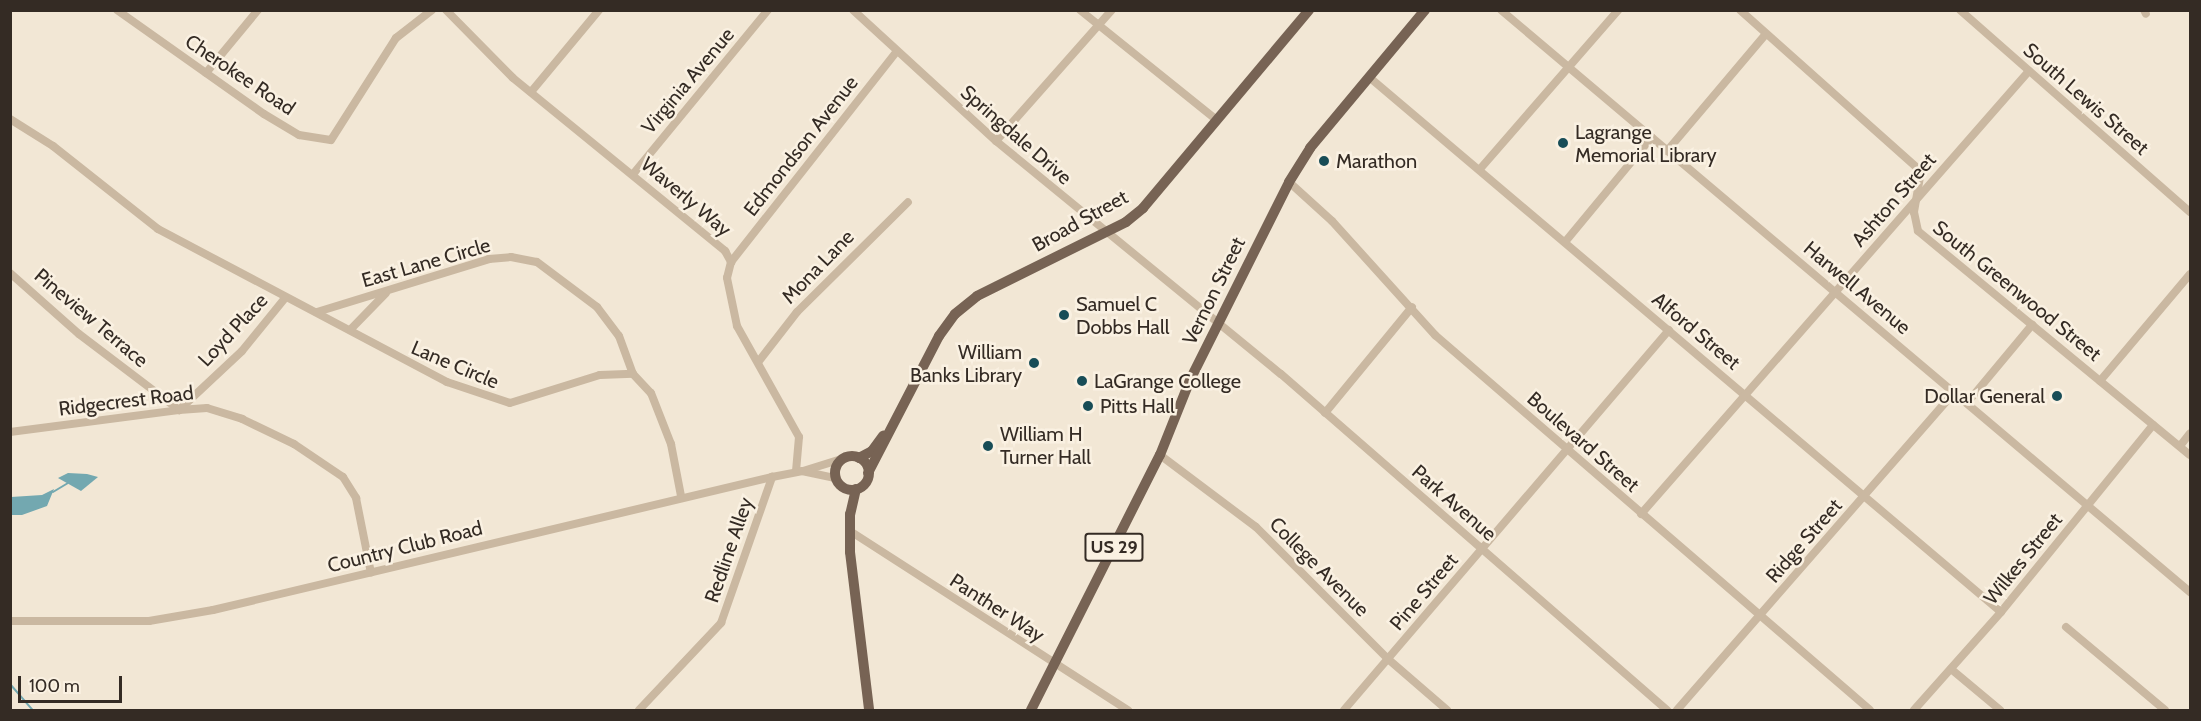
<!DOCTYPE html>
<html>
<head>
<meta charset="utf-8">
<style>
	body { margin:0 }
	#map { position:relative; width:2201px; height:721px; overflow:hidden; background:#f2e7d5; font-family:Cabin,sans-serif }
	div>[style] { position:absolute }
	[style*='--x'] { left:calc(var(--x)*1px); top:calc(var(--y)*1px); width:calc(var(--w)*1px); rotate:calc(var(--a)*1deg) }
	.water>* { inset:0; background:#73a8b0 }
	.stream>* { height:2px; margin:-1px; padding:0 1px; transform-origin:1px; border-radius:1px; background:#73a8b0 }
	.minor>* { height:8px; margin:-4px; padding:0 4px; transform-origin:4px; border-radius:4px; background:#cab8a1 }
	.major>* { height:10px; margin:-5px; padding:0 5px; transform-origin:5px; border-radius:5px; background:#776354 }
	.major>.ring { margin:-5px; padding:0; box-sizing:content-box; background:none; border:10px solid #776354; border-radius:50% }
	.dots>* { width:16px; height:16px; translate:-50% -50%; box-sizing:border-box; border:3px solid #faf1e2; border-radius:50% }
	span { translate:-50% -50%; white-space:nowrap; text-align:center; line-height:1.15; -webkit-text-stroke:5px #faf1e2; paint-order:stroke }
	.shield-label span { padding:2px 4px; background:#faf1e2; border:2px solid; border-radius:4px; -webkit-text-stroke-width:0 }
	.shield-label { font-size:18px; color:#342b24; font-weight:700 }
	.street-label { font-size:20px; color:#342b24 }
	.poi-label { font-size:20px; color:#342b24 }
	.left { translate:0 -50%; text-align:left }
	.right { translate:-100% -50%; text-align:right }
	.frame { position:absolute; inset:0; border:12px solid #342b24; pointer-events:none }
	.scale { position:absolute; left:18px; top:676px; width:104px; height:27px; box-sizing:border-box; border:3px solid #342b24; border-top:0; padding-left:8px; font-size:18px; line-height:21px; white-space:nowrap; color:#342b24; -webkit-text-stroke:4px #faf1e2; paint-order:stroke }
</style>
</head>
<body>
<div id="map">
	<div class="water">
		<i style="clip-path:polygon(68px 473px,87px 474px,98px 477px,81px 491px,58px 478px)"></i>
		<i style="clip-path:polygon(54px 489px,47px 506px,22px 515px,11px 515px,11px 497px,42px 495px)"></i>
	</div>
	<div class="stream">
		<i style="--x:53;--y:492;--w:17;--a:-31"></i>
		<i style="--x:10;--y:684;--w:35;--a:49"></i>
	</div>
	<div class="minor">
		<i style="--x:117;--y:10;--w:180;--a:35.3"></i>
		<i style="--x:264;--y:114;--w:41;--a:31"></i>
		<i style="--x:299;--y:135;--w:32;--a:9"></i>
		<i style="--x:331;--y:140;--w:121;--a:-57.5"></i>
		<i style="--x:396;--y:38;--w:46;--a:-37.9"></i>
		<i style="--x:446;--y:10;--w:95;--a:45.4"></i>
		<i style="--x:513;--y:78;--w:274;--a:39.2"></i>
		<i style="--x:725;--y:251;--w:13;--a:61"></i>
		<i style="--x:731;--y:262;--w:16;--a:104"></i>
		<i style="--x:727;--y:278;--w:49;--a:78.2"></i>
		<i style="--x:737;--y:326;--w:127;--a:60.8"></i>
		<i style="--x:799;--y:437;--w:35;--a:95"></i>
		<i style="--x:853;--y:10;--w:194;--a:42.5"></i>
		<i style="--x:996;--y:141;--w:368;--a:39.3"></i>
		<i style="--x:1281;--y:374;--w:512;--a:41.04"></i>
		<i style="--x:1080;--y:10;--w:176;--a:38.8"></i>
		<i style="--x:1501;--y:10;--w:902;--a:40.19"></i>
		<i style="--x:1740;--y:10;--w:242;--a:41.7"></i>
		<i style="--x:1921;--y:171;--w:42;--a:99.7"></i>
		<i style="--x:1914;--y:212;--w:19;--a:78"></i>
		<i style="--x:1918;--y:231;--w:352;--a:39.5"></i>
		<i style="--x:1960;--y:10;--w:306;--a:41.3"></i>
		<i style="--x:2144;--y:10;--w:4;--a:63"></i>
		<i style="--x:206;--y:73;--w:82;--a:-50.5"></i>
		<i style="--x:1369;--y:77;--w:828;--a:40.25"></i>
		<i style="--x:531;--y:92;--w:107;--a:-50.3"></i>
		<i style="--x:10;--y:119;--w:51;--a:32.1"></i>
		<i style="--x:53;--y:146;--w:134;--a:38.3"></i>
		<i style="--x:158;--y:229;--w:327;--a:27.9"></i>
		<i style="--x:447;--y:382;--w:66;--a:18.4"></i>
		<i style="--x:510;--y:403;--w:94;--a:-17.3"></i>
		<i style="--x:600;--y:375;--w:33;--a:-2"></i>
		<i style="--x:633;--y:374;--w:26;--a:47"></i>
		<i style="--x:651;--y:393;--w:55;--a:68.6"></i>
		<i style="--x:671;--y:444;--w:53;--a:79.1"></i>
		<i style="--x:996;--y:141;--w:175;--a:-48.5"></i>
		<i style="--x:1667;--y:151;--w:153;--a:-49.8"></i>
		<i style="--x:1480;--y:169;--w:211;--a:-49"></i>
		<i style="--x:634;--y:173;--w:211;--a:-50.6"></i>
		<i style="--x:1289;--y:182;--w:58;--a:42.2"></i>
		<i style="--x:1332;--y:221;--w:154;--a:47.9"></i>
		<i style="--x:1435;--y:335;--w:574;--a:40.76"></i>
		<i style="--x:1565;--y:242;--w:136;--a:-50.4"></i>
		<i style="--x:731;--y:262;--w:268;--a:-51.8"></i>
		<i style="--x:10;--y:273;--w:92;--a:41.5"></i>
		<i style="--x:79;--y:334;--w:126;--a:37.2"></i>
		<i style="--x:179;--y:410;--w:86;--a:-43.1"></i>
		<i style="--x:242;--y:351;--w:68;--a:-50.9"></i>
		<i style="--x:317;--y:312;--w:180;--a:-17.1"></i>
		<i style="--x:489;--y:259;--w:22;--a:-5"></i>
		<i style="--x:511;--y:257;--w:26;--a:11"></i>
		<i style="--x:537;--y:262;--w:75;--a:36.9"></i>
		<i style="--x:597;--y:307;--w:36;--a:53"></i>
		<i style="--x:619;--y:336;--w:40;--a:69.8"></i>
		<i style="--x:351;--y:329;--w:50;--a:-45.8"></i>
		<i style="--x:759;--y:361;--w:62;--a:-52.2"></i>
		<i style="--x:797;--y:312;--w:156;--a:-44.7"></i>
		<i style="--x:2100;--y:381;--w:140;--a:-49.9"></i>
		<i style="--x:1967;--y:403;--w:102;--a:-50.2"></i>
		<i style="--x:1325;--y:413;--w:137;--a:-50.6"></i>
		<i style="--x:10;--y:432;--w:170;--a:-7.4"></i>
		<i style="--x:179;--y:410;--w:28;--a:-4"></i>
		<i style="--x:207;--y:408;--w:37;--a:17"></i>
		<i style="--x:242;--y:419;--w:58;--a:25.7"></i>
		<i style="--x:294;--y:444;--w:59;--a:34"></i>
		<i style="--x:343;--y:477;--w:25;--a:58"></i>
		<i style="--x:356;--y:498;--w:76;--a:78.7"></i>
		<i style="--x:2180;--y:446;--w:16;--a:-52"></i>
		<i style="--x:1160;--y:455;--w:120;--a:36.9"></i>
		<i style="--x:1256;--y:527;--w:187;--a:45"></i>
		<i style="--x:1388;--y:659;--w:78;--a:40.8"></i>
		<i style="--x:803;--y:471;--w:41;--a:-17.1"></i>
		<i style="--x:1641;--y:514;--w:589;--a:-48.79"></i>
		<i style="--x:850;--y:531;--w:331;--a:32.8"></i>
		<i style="--x:10;--y:621;--w:139;--a:0"></i>
		<i style="--x:149;--y:621;--w:65;--a:-9.8"></i>
		<i style="--x:213;--y:610;--w:575;--a:-13.38"></i>
		<i style="--x:772;--y:477;--w:31;--a:-11"></i>
		<i style="--x:802;--y:471;--w:34;--a:12"></i>
		<i style="--x:2066;--y:627;--w:129;--a:40"></i>
		<i style="--x:1951;--y:669;--w:64;--a:39.9"></i>
		<i style="--x:639;--y:710;--w:120;--a:-46.7"></i>
		<i style="--x:721;--y:623;--w:155;--a:-70.7"></i>
		<i style="--x:1344;--y:710;--w:500;--a:-49.46"></i>
		<i style="--x:1677;--y:710;--w:422;--a:-48.9"></i>
		<i style="--x:1914;--y:710;--w:131;--a:-48.4"></i>
		<i style="--x:2001;--y:612;--w:241;--a:-50.9"></i>
	</div>
	<div class="major">
		<i class="ring" style="left:835px;top:456px;width:24px;height:24px"></i>
		<i style="--x:859;--y:458;--w:15;--a:-28"></i>
		<i style="--x:872;--y:451;--w:19;--a:-54"></i>
		<i style="--x:868;--y:473;--w:154;--a:-62.6"></i>
		<i style="--x:939;--y:336;--w:27;--a:-54"></i>
		<i style="--x:955;--y:314;--w:28;--a:-39"></i>
		<i style="--x:977;--y:296;--w:166;--a:-26.4"></i>
		<i style="--x:1126;--y:222;--w:22;--a:-39"></i>
		<i style="--x:1143;--y:208;--w:258;--a:-50"></i>
		<i style="--x:856;--y:489;--w:26;--a:103"></i>
		<i style="--x:850;--y:514;--w:38;--a:90"></i>
		<i style="--x:850;--y:552;--w:159;--a:83.1"></i>
		<i style="--x:1031;--y:710;--w:286;--a:-63.2"></i>
		<i style="--x:1160;--y:455;--w:81;--a:-68.2"></i>
		<i style="--x:1190;--y:380;--w:221;--a:-63.4"></i>
		<i style="--x:1289;--y:182;--w:40;--a:-58"></i>
		<i style="--x:1310;--y:148;--w:180;--a:-50.2"></i>
	</div>
	<div class="dots">
		<i style="left:1563px;top:143px;background:#184d57"></i>
		<i style="left:1324px;top:161px;background:#184d57"></i>
		<i style="left:1064px;top:315px;background:#184d57"></i>
		<i style="left:1034px;top:363px;background:#184d57"></i>
		<i style="left:1082px;top:381px;background:#184d57"></i>
		<i style="left:2057px;top:396px;background:#184d57"></i>
		<i style="left:1088px;top:406px;background:#184d57"></i>
		<i style="left:988px;top:446px;background:#184d57"></i>
	</div>
	<div class="shield-label">
		<span style="left:1114px;top:547px">US 29</span>
	</div>
	<div class="street-label">
		<span style="left:240px;top:75px;rotate:34deg">Cherokee Road</span>
		<span style="left:688px;top:81px;rotate:-50deg">Virginia Avenue</span>
		<span style="left:2086px;top:99px;rotate:41deg">South Lewis Street</span>
		<span style="left:1016px;top:135px;rotate:41deg">Springdale Drive</span>
		<span style="left:801px;top:146px;rotate:-52deg">Edmondson Avenue</span>
		<span style="left:686px;top:197px;rotate:40deg">Waverly Way</span>
		<span style="left:1894px;top:200px;rotate:-49deg">Ashton Street</span>
		<span style="left:1080px;top:221px;rotate:-29deg">Broad Street</span>
		<span style="left:426px;top:263px;rotate:-16deg">East Lane Circle</span>
		<span style="left:818px;top:267px;rotate:-46deg">Mona Lane</span>
		<span style="left:1857px;top:288px;rotate:40deg">Harwell Avenue</span>
		<span style="left:1214px;top:291px;rotate:-64deg">Vernon Street</span>
		<span style="left:2017px;top:291px;rotate:39deg">South Greenwood Street</span>
		<span style="left:91px;top:318px;rotate:40deg">Pineview Terrace</span>
		<span style="left:233px;top:330px;rotate:-47deg">Loyd Place</span>
		<span style="left:1696px;top:331px;rotate:40deg">Alford Street</span>
		<span style="left:455px;top:365px;rotate:23deg">Lane Circle</span>
		<span style="left:126px;top:401px;rotate:-7deg">Ridgecrest Road</span>
		<span style="left:1583px;top:442px;rotate:41deg">Boulevard Street</span>
		<span style="left:1454px;top:503px;rotate:41deg">Park Avenue</span>
		<span style="left:1804px;top:541px;rotate:-49deg">Ridge Street</span>
		<span style="left:405px;top:547px;rotate:-14deg">Country Club Road</span>
		<span style="left:729px;top:550px;rotate:-71deg">Redline Alley</span>
		<span style="left:2023px;top:559px;rotate:-51deg">Wilkes Street</span>
		<span style="left:1319px;top:567px;rotate:45deg">College Avenue</span>
		<span style="left:1424px;top:592px;rotate:-50deg">Pine Street</span>
		<span style="left:997px;top:608px;rotate:33deg">Panther Way</span>
	</div>
	<div class="poi-label">
		<span class="left" style="left:1575px;top:144px">Lagrange<br>Memorial Library</span>
		<span class="left" style="left:1336px;top:161px">Marathon</span>
		<span class="left" style="left:1076px;top:316px">Samuel C<br>Dobbs Hall</span>
		<span class="right" style="left:1022px;top:364px">William<br>Banks Library</span>
		<span class="left" style="left:1094px;top:381px">LaGrange College</span>
		<span class="right" style="left:2045px;top:396px">Dollar General</span>
		<span class="left" style="left:1100px;top:406px">Pitts Hall</span>
		<span class="left" style="left:1000px;top:446px">William H<br>Turner Hall</span>
	</div>
	<div class="frame"></div>
	<div class="scale">100 m</div>
</div>
</body>
</html>
